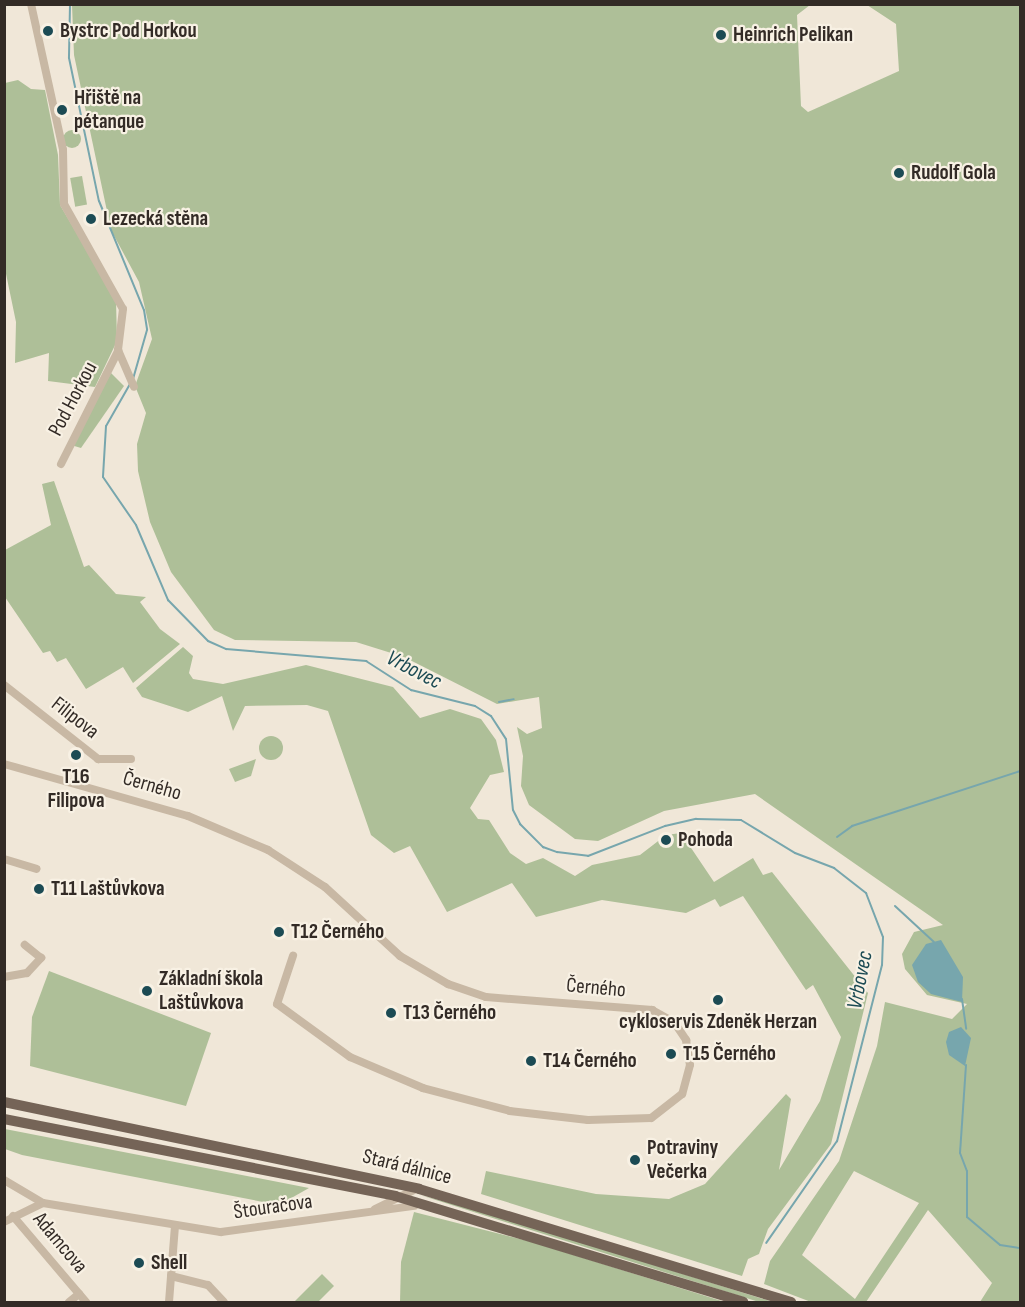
<!DOCTYPE html>
<html>
<head>
<meta charset="utf-8">
<style>
	body { margin:0 }
	#map { position:relative; width:1025px; height:1307px; overflow:hidden; background:#f0e7d8; font-family:"Sofia Sans Condensed",sans-serif }
	div>[style] { position:absolute }
	[style*='--x'] { left:calc(var(--x)*1px); top:calc(var(--y)*1px); width:calc(var(--w)*1px); rotate:calc(var(--a)*1deg) }
	.green>* { inset:0; background:#aebf98; transform-origin:0 0 }
	.round { border-radius:50% }
	.water>* { inset:0; background:#77a6ad }
	.stream>* { height:2px; margin:-1px; padding:0 1px; transform-origin:1px; border-radius:1px; background:#77a6ad }
	.minor>* { height:8px; margin:-4px; padding:0 4px; transform-origin:4px; border-radius:4px; background:#c8b8a4 }
	.major>* { height:10px; margin:-5px; padding:0 5px; transform-origin:5px; border-radius:5px; background:#756457 }
	.dots>* { width:16px; height:16px; translate:-50% -50%; box-sizing:border-box; border:3px solid #f8f1e4; border-radius:50% }
	span { translate:-50% -50%; white-space:nowrap; text-align:center; line-height:1.15; -webkit-text-stroke:4.5px #f8f1e4; paint-order:stroke }
	.poi-label { font-size:21px; color:#332b26; font-weight:700 }
	.left { translate:0 -50%; text-align:left }
	.street-label { font-size:21px; color:#332b26 }
	.water-label { font-size:22px; color:#1c4b54; font-style:italic }
	.frame { position:absolute; inset:0; border:6px solid #332b26; pointer-events:none }
</style>
</head>
<body>
<div id="map">
	<div class="green">
		<i style="clip-path:polygon(evenodd,72px 5px,810px 5px,797px 15px,801px 106px,808px 112px,899px 71px,896px 24px,867px 5px,1020px 5px,1020px 1302px,980px 1302px,992px 1283px,928px 1210px,866px 1302px,811px 1302px,764px 1284px,770px 1261px,839px 1161px,877px 1046px,885px 1002px,952px 1019px,967px 1004px,927px 995px,905px 969px,902px 954px,914px 932px,943px 925px,755px 794px,664px 811px,598px 841px,575px 839px,529px 805px,521px 786px,523px 756px,517px 727px,527px 734px,542px 728px,539px 697px,497px 704px,404px 657px,356px 642px,235px 640px,214px 630px,171px 572px,150px 522px,138px 471px,137px 444px,146px 413px,135px 386px,152px 339px,139px 282px,111px 230px,74px 55px,72px 5px,854px 1171px,919px 1203px,855px 1299px,802px 1255px,854px 1171px)"></i>
		<i style="clip-path:polygon(18px 80px,31px 89px,45px 90px,58px 155px,60px 205px,116px 300px,117px 341px,95px 387px,48px 381px,49px 353px,15px 363px,16px 322px,5px 269px,5px 83px)"></i>
		<i class="round" style="left:63px;top:130px;width:18px;height:18px"></i>
		<i style="left:82px;top:176px;width:29px;height:12px;rotate:80deg"></i>
		<i style="clip-path:polygon(111px 373px,124px 386px,81px 448px,71px 445px)"></i>
		<i style="clip-path:polygon(54px 481px,84px 567px,89px 565px,116px 594px,146px 597px,140px 602px,160px 629px,180px 644px,133px 683px,123px 667px,86px 689px,66px 658px,57px 662px,50px 651px,43px 653px,5px 597px,5px 550px,51px 525px,42px 484px)"></i>
		<i style="clip-path:polygon(183px 647px,193px 656px,189px 673px,193px 679px,223px 684px,306px 665px,393px 687px,420px 718px,450px 709px,481px 719px,496px 740px,504px 772px,490px 775px,470px 808px,478px 819px,489px 820px,510px 853px,526px 864px,543px 858px,575px 876px,592px 865px,640px 855px,666px 835px,681px 833px,714px 882px,753px 858px,763px 875px,772px 872px,868px 993px,831px 1144px,768px 1229px,759px 1254px,748px 1259px,742px 1276px,481px 1194px,486px 1171px,596px 1194px,669px 1199px,705px 1184px,786px 1094px,791px 1099px,779px 1170px,820px 1101px,841px 1037px,813px 985px,806px 990px,743px 896px,720px 907px,715px 899px,686px 913px,602px 900px,536px 917px,512px 883px,447px 912px,410px 846px,394px 853px,371px 835px,328px 711px,307px 705px,245px 706px,233px 731px,222px 696px,188px 712px,142px 697px,136px 688px)"></i>
		<i class="round" style="left:259px;top:736px;width:24px;height:24px"></i>
		<i style="clip-path:polygon(256px 759px,251px 776px,235px 782px,229px 769px)"></i>
		<i style="clip-path:polygon(49px 971px,211px 1033px,186px 1106px,30px 1066px,32px 1017px)"></i>
		<i style="clip-path:polygon(5px 1129px,309px 1188px,279px 1205px,22px 1155px,5px 1149px)"></i>
		<i style="clip-path:polygon(420px 1195px,484px 1212px,773px 1302px,759px 1302px)"></i>
		<i style="clip-path:polygon(414px 1212px,532px 1242px,725px 1302px,400px 1302px,401px 1262px)"></i>
		<i style="clip-path:polygon(322px 1274px,334px 1286px,318px 1302px,294px 1302px)"></i>
	</div>
	<div class="water">
		<i style="clip-path:polygon(941px 940px,963px 977px,962px 1002px,931px 994px,918px 982px,912px 965px,926px 944px)"></i>
		<i style="clip-path:polygon(961px 1027px,971px 1038px,965px 1066px,949px 1055px,946px 1042px,949px 1032px)"></i>
	</div>
	<div class="stream">
		<i style="--x:70;--y:4;--w:54;--a:91.1"></i>
		<i style="--x:69;--y:58;--w:146;--a:78.2"></i>
		<i style="--x:99;--y:201;--w:118;--a:67.6"></i>
		<i style="--x:144;--y:310;--w:20;--a:81"></i>
		<i style="--x:147;--y:330;--w:51;--a:105.9"></i>
		<i style="--x:130;--y:384;--w:48;--a:119.7"></i>
		<i style="--x:106;--y:426;--w:51;--a:93.4"></i>
		<i style="--x:103;--y:477;--w:58;--a:55.5"></i>
		<i style="--x:136;--y:525;--w:82;--a:66.9"></i>
		<i style="--x:168;--y:600;--w:57;--a:45.7"></i>
		<i style="--x:208;--y:641;--w:20;--a:24"></i>
		<i style="--x:226;--y:649;--w:141;--a:4.9"></i>
		<i style="--x:366;--y:661;--w:54;--a:32.8"></i>
		<i style="--x:411;--y:690;--w:66;--a:14"></i>
		<i style="--x:475;--y:706;--w:19;--a:32"></i>
		<i style="--x:491;--y:716;--w:27;--a:57"></i>
		<i style="--x:506;--y:739;--w:71;--a:84.4"></i>
		<i style="--x:513;--y:810;--w:16;--a:63"></i>
		<i style="--x:520;--y:824;--w:33;--a:45"></i>
		<i style="--x:543;--y:847;--w:15;--a:20"></i>
		<i style="--x:557;--y:852;--w:31;--a:7"></i>
		<i style="--x:588;--y:856;--w:83;--a:-21.3"></i>
		<i style="--x:665;--y:826;--w:32;--a:-13"></i>
		<i style="--x:696;--y:819;--w:45;--a:1.3"></i>
		<i style="--x:741;--y:820;--w:63;--a:31.4"></i>
		<i style="--x:795;--y:853;--w:42;--a:21"></i>
		<i style="--x:834;--y:868;--w:41;--a:38"></i>
		<i style="--x:866;--y:893;--w:47;--a:68.9"></i>
		<i style="--x:883;--y:937;--w:28;--a:92"></i>
		<i style="--x:882;--y:965;--w:182;--a:104.3"></i>
		<i style="--x:837;--y:1141;--w:124;--a:124.8"></i>
		<i style="--x:499;--y:702;--w:15;--a:-11"></i>
		<i style="--x:837;--y:837;--w:19;--a:-36"></i>
		<i style="--x:852;--y:826;--w:177;--a:-18.1"></i>
		<i style="--x:895;--y:906;--w:53;--a:42.7"></i>
		<i style="--x:962;--y:999;--w:30;--a:82"></i>
		<i style="--x:966;--y:1065;--w:88;--a:93.9"></i>
		<i style="--x:960;--y:1153;--w:19;--a:69"></i>
		<i style="--x:967;--y:1171;--w:46;--a:90"></i>
		<i style="--x:967;--y:1217;--w:43;--a:40.3"></i>
		<i style="--x:1000;--y:1245;--w:20;--a:9"></i>
	</div>
	<div class="minor">
		<i style="--x:31;--y:4;--w:149;--a:77.6"></i>
		<i style="--x:63;--y:150;--w:54;--a:88.9"></i>
		<i style="--x:64;--y:204;--w:120;--a:60.7"></i>
		<i style="--x:123;--y:309;--w:41;--a:97"></i>
		<i style="--x:118;--y:350;--w:40;--a:66.6"></i>
		<i style="--x:61;--y:464;--w:127;--a:-63.2"></i>
		<i style="--x:4;--y:685;--w:120;--a:38.2"></i>
		<i style="--x:98;--y:759;--w:33;--a:0"></i>
		<i style="--x:4;--y:764;--w:191;--a:15.8"></i>
		<i style="--x:188;--y:816;--w:87;--a:23"></i>
		<i style="--x:268;--y:850;--w:68;--a:33"></i>
		<i style="--x:325;--y:887;--w:102;--a:42.6"></i>
		<i style="--x:400;--y:956;--w:56;--a:30.3"></i>
		<i style="--x:448;--y:984;--w:40;--a:18.9"></i>
		<i style="--x:486;--y:997;--w:167;--a:4.5"></i>
		<i style="--x:652;--y:1010;--w:25;--a:29"></i>
		<i style="--x:674;--y:1022;--w:22;--a:56"></i>
		<i style="--x:686;--y:1040;--w:25;--a:81"></i>
		<i style="--x:690;--y:1065;--w:30;--a:105"></i>
		<i style="--x:682;--y:1094;--w:39;--a:142"></i>
		<i style="--x:651;--y:1118;--w:63;--a:178.2"></i>
		<i style="--x:588;--y:1120;--w:79;--a:-173.4"></i>
		<i style="--x:510;--y:1111;--w:90;--a:-165.2"></i>
		<i style="--x:423;--y:1088;--w:79;--a:-157"></i>
		<i style="--x:350;--y:1057;--w:90;--a:-144"></i>
		<i style="--x:277;--y:1004;--w:51;--a:-71.6"></i>
		<i style="--x:4;--y:859;--w:34;--a:17"></i>
		<i style="--x:4;--y:977;--w:23;--a:-10"></i>
		<i style="--x:27;--y:973;--w:21;--a:-47"></i>
		<i style="--x:41;--y:958;--w:21;--a:-141"></i>
		<i style="--x:4;--y:1180;--w:45;--a:30.5"></i>
		<i style="--x:375;--y:1209;--w:46;--a:-26"></i>
		<i style="--x:13;--y:1216;--w:113;--a:49.7"></i>
		<i style="--x:4;--y:1222;--w:43;--a:-26"></i>
		<i style="--x:43;--y:1203;--w:180;--a:9.3"></i>
		<i style="--x:221;--y:1232;--w:195;--a:-7.7"></i>
		<i style="--x:171;--y:1276;--w:38;--a:14"></i>
		<i style="--x:208;--y:1285;--w:23;--a:47"></i>
		<i style="--x:69;--y:1302;--w:13;--a:-39"></i>
		<i style="--x:169;--y:1302;--w:76;--a:-85.5"></i>
	</div>
	<div class="major">
		<i style="--x:4;--y:1102;--w:424;--a:11.8"></i>
		<i style="--x:419;--y:1189;--w:389;--a:16.9"></i>
		<i style="--x:4;--y:1119;--w:399;--a:11.1"></i>
		<i style="--x:395;--y:1196;--w:364;--a:16.9"></i>
	</div>
	<div class="dots">
		<i style="left:48px;top:31px;background:#1c4b54"></i>
		<i style="left:721px;top:35px;background:#1c4b54"></i>
		<i style="left:62px;top:110px;background:#1c4b54"></i>
		<i style="left:899px;top:173px;background:#1c4b54"></i>
		<i style="left:91px;top:219px;background:#1c4b54"></i>
		<i style="left:76px;top:755px;background:#1c4b54"></i>
		<i style="left:666px;top:840px;background:#1c4b54"></i>
		<i style="left:39px;top:889px;background:#1c4b54"></i>
		<i style="left:279px;top:932px;background:#1c4b54"></i>
		<i style="left:147px;top:991px;background:#1c4b54"></i>
		<i style="left:718px;top:1000px;background:#1c4b54"></i>
		<i style="left:391px;top:1013px;background:#1c4b54"></i>
		<i style="left:671px;top:1054px;background:#1c4b54"></i>
		<i style="left:531px;top:1061px;background:#1c4b54"></i>
		<i style="left:635px;top:1160px;background:#1c4b54"></i>
		<i style="left:139px;top:1263px;background:#1c4b54"></i>
	</div>
	<div class="poi-label">
		<span class="left" style="left:60px;top:31px">Bystrc Pod Horkou</span>
		<span class="left" style="left:733px;top:35px">Heinrich Pelikan</span>
		<span class="left" style="left:74px;top:110px">Hřiště na<br>pétanque</span>
		<span class="left" style="left:911px;top:173px">Rudolf Gola</span>
		<span class="left" style="left:103px;top:219px">Lezecká stěna</span>
		<span style="left:76px;top:789px">T16<br>Filipova</span>
		<span class="left" style="left:678px;top:840px">Pohoda</span>
		<span class="left" style="left:51px;top:889px">T11 Laštůvkova</span>
		<span class="left" style="left:291px;top:932px">T12 Černého</span>
		<span class="left" style="left:159px;top:991px">Základní škola<br>Laštůvkova</span>
		<span class="left" style="left:403px;top:1013px">T13 Černého</span>
		<span style="left:718px;top:1022px">cykloservis Zdeněk Herzan</span>
		<span class="left" style="left:683px;top:1054px">T15 Černého</span>
		<span class="left" style="left:543px;top:1061px">T14 Černého</span>
		<span class="left" style="left:647px;top:1160px">Potraviny<br>Večerka</span>
		<span class="left" style="left:151px;top:1263px">Shell</span>
	</div>
	<div class="street-label">
		<span style="left:73px;top:399px;rotate:-62deg">Pod Horkou</span>
		<span style="left:75px;top:718px;rotate:38deg">Filipova</span>
		<span style="left:152px;top:786px;rotate:16deg">Černého</span>
		<span style="left:596px;top:988px;rotate:5deg">Černého</span>
		<span style="left:407px;top:1167px;rotate:14deg">Stará dálnice</span>
		<span style="left:273px;top:1207px;rotate:-8deg">Štouračova</span>
		<span style="left:60px;top:1243px;rotate:50deg">Adamcova</span>
	</div>
	<div class="water-label">
		<span style="left:414px;top:670px;rotate:27deg">Vrbovec</span>
		<span style="left:860px;top:980px;rotate:-79deg">Vrbovec</span>
	</div>
	<div class="frame"></div>
</div>
</body>
</html>
